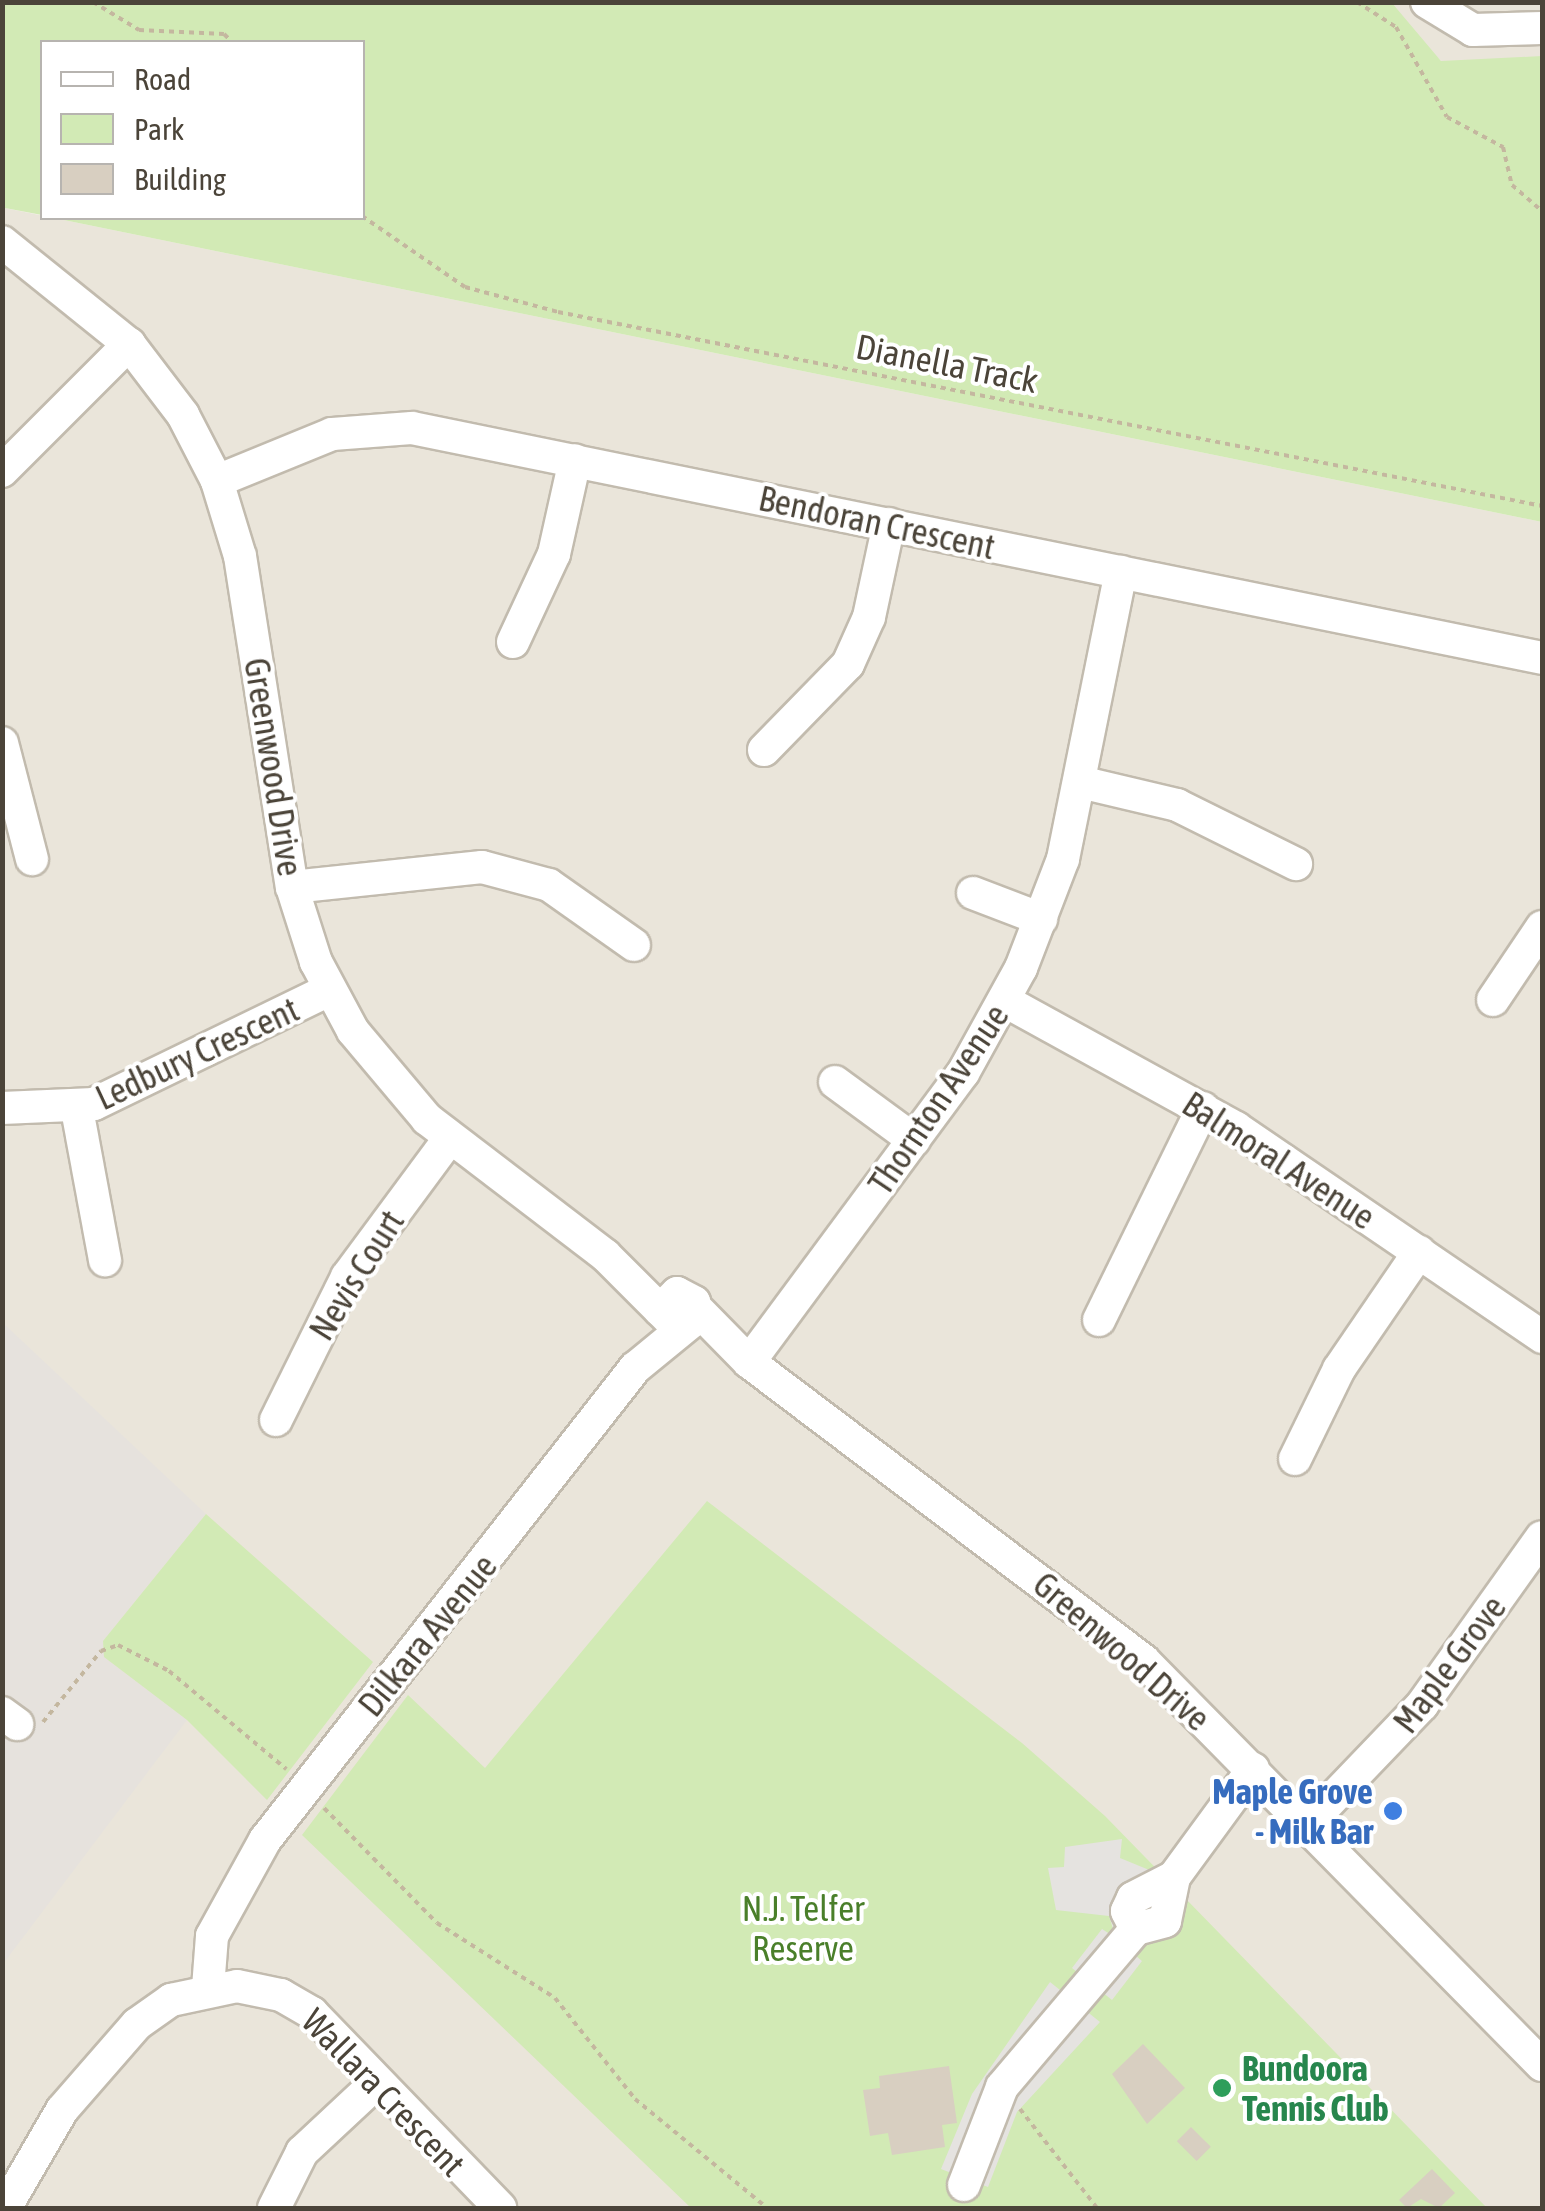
<!DOCTYPE html>
<html>
<head>
<meta charset="utf-8">
<style>
	body { margin:0 }
	#map { position:relative; width:1545px; height:2211px; overflow:hidden; background:#f6f3ec; font-family:"Asap Condensed",sans-serif }
	div>[style] { position:absolute }
	[style*='--x'] { left:calc(var(--x)*1px); top:calc(var(--y)*1px); width:calc(var(--w)*1px); rotate:calc(var(--a)*1deg) }
	.residential>* { inset:0; background:#eae5da }
	.industrial>* { inset:0; background:#e6e2dd }
	.green>* { inset:0; background:#d2eab5 }
	.parking>* { inset:0; background:#e5e3e0 }
	.building>* { inset:0; background:#d8cfc1; transform-origin:0 0 }
	.path>* { height:4px; margin-top:-2px; transform-origin:0; background:repeating-linear-gradient(90deg,#c4b79f 0 5px,transparent 0 10px) }
	.roads { filter:drop-shadow(2px 0 #c2bbae) drop-shadow(-2px 0 #c2bbae) drop-shadow(0 2px #c2bbae) drop-shadow(0 -2px #c2bbae) }
	.minor>* { height:32px; margin:-16px; padding:0 16px; transform-origin:16px; border-radius:16px; background:#fff }
	.dots>* { width:28px; height:28px; translate:-50% -50%; box-sizing:border-box; border:5px solid #fff; border-radius:50% }
	span { translate:-50% -50%; white-space:nowrap; text-align:center; line-height:1.15; -webkit-text-stroke:8px #fff; paint-order:stroke }
	.street-label { font-size:35px; color:#4b4439 }
	.shop-label { font-size:35px; color:#366cbe; font-weight:700 }
	.right { translate:-100% -50%; text-align:right }
	.park-label { font-size:35px; color:#4a7f2a }
	.leisure-label { font-size:35px; color:#27864d; font-weight:700 }
	.left { translate:0 -50%; text-align:left }
	.frame { position:absolute; inset:0; border:5px solid #4b4439; pointer-events:none }
	.legend { position:absolute; left:40px; top:40px; width:325px; height:180px; box-sizing:border-box; background:#fff; border:2px solid #b7b4b0; margin:0; padding:12px 18px; list-style:none; font-size:30px; color:#4b4439 }
	.legend li { display:flex; align-items:center; gap:20px; height:50px }
	.legend b { width:50px; border:2px solid #b7b4b0 }
</style>
</head>
<body>
<div id="map">
	<div class="residential">
		<i style="clip-path:polygon(1386px 3px,1542px 3px,1542px 167px,1441px 61px)"></i>
		<i style="clip-path:polygon(5px 208px,1542px 522px,1542px 2208px,3px 2208px)"></i>
	</div>
	<div class="industrial">
		<i style="clip-path:polygon(2px 1322px,206px 1514px,103px 1641px,104px 1657px,187px 1720px,3px 1964px)"></i>
	</div>
	<div class="green">
		<i style="clip-path:polygon(2px 3px,1392px 3px,1441px 61px,1542px 56px,1542px 522px,54px 218px,362px 218px,362px 42px,42px 42px,42px 215px,5px 208px)"></i>
		<i style="clip-path:polygon(707px 1501px,1022px 1743px,1105px 1816px,1487px 2208px,691px 2208px,302px 1835px,408px 1695px,485px 1768px)"></i>
		<i style="clip-path:polygon(206px 1514px,373px 1662px,267px 1800px,187px 1720px,104px 1657px,103px 1641px)"></i>
	</div>
	<div class="parking">
		<i style="clip-path:polygon(1122px 1839px,1120px 1858px,1159px 1874px,1173px 1895px,1130px 1951px,1142px 1961px,1112px 2000px,1072px 1968px,1102px 1929px,1116px 1938px,1109px 1916px,1056px 1910px,1048px 1868px,1064px 1867px,1065px 1847px)"></i>
		<i style="clip-path:polygon(1050px 1982px,1100px 2022px,1017px 2112px,988px 2187px,941px 2169px,972px 2094px)"></i>
	</div>
	<div class="building">
		<i style="clip-path:polygon(1143px 2044px,1185px 2088px,1147px 2124px,1112px 2074px)"></i>
		<i style="clip-path:polygon(949px 2066px,957px 2123px,942px 2125px,945px 2147px,892px 2155px,888px 2133px,870px 2136px,863px 2090px,880px 2088px,879px 2076px)"></i>
		<i style="left:1191px;top:2127px;width:28px;height:20px;rotate:45deg"></i>
		<i style="clip-path:polygon(1432px 2169px,1455px 2193px,1439px 2208px,1421px 2199px,1407px 2208px,1399px 2200px)"></i>
	</div>
	<div class="path">
		<i style="--x:93;--y:2;--w:54;--a:31.3"></i>
		<i style="--x:139;--y:30;--w:85;--a:2.7"></i>
		<i style="--x:224;--y:34;--w:11;--a:45"></i>
		<i style="--x:1357;--y:2;--w:46;--a:32.7"></i>
		<i style="--x:1396;--y:27;--w:103;--a:60.5"></i>
		<i style="--x:1447;--y:117;--w:64;--a:28.2"></i>
		<i style="--x:1503;--y:147;--w:39;--a:77"></i>
		<i style="--x:1512;--y:185;--w:40;--a:41"></i>
		<i style="--x:362;--y:216;--w:125;--a:34.6"></i>
		<i style="--x:465;--y:287;--w:96;--a:15"></i>
		<i style="--x:558;--y:312;--w:1003;--a:11.15"></i>
		<i style="--x:43;--y:1722;--w:92;--a:-50.8"></i>
		<i style="--x:101;--y:1651;--w:18;--a:-19"></i>
		<i style="--x:118;--y:1645;--w:57;--a:27"></i>
		<i style="--x:169;--y:1671;--w:153;--a:39.9"></i>
		<i style="--x:324;--y:1808;--w:161;--a:45.5"></i>
		<i style="--x:437;--y:1923;--w:140;--a:32.4"></i>
		<i style="--x:555;--y:1998;--w:129;--a:51.6"></i>
		<i style="--x:635;--y:2099;--w:171;--a:39.5"></i>
		<i style="--x:1020;--y:2109;--w:125;--a:52.1"></i>
	</div>
	<div class="roads">
		<div class="minor">
			<i style="--x:1427;--y:2;--w:54;--a:31.3"></i>
			<i style="--x:1473;--y:30;--w:69;--a:-1.7"></i>
			<i style="--x:2;--y:242;--w:163;--a:38.8"></i>
			<i style="--x:129;--y:344;--w:89;--a:52.7"></i>
			<i style="--x:183;--y:415;--w:74;--a:62.7"></i>
			<i style="--x:217;--y:481;--w:78;--a:73"></i>
			<i style="--x:240;--y:556;--w:335;--a:81.1"></i>
			<i style="--x:292;--y:887;--w:79;--a:72.3"></i>
			<i style="--x:316;--y:962;--w:78;--a:61.8"></i>
			<i style="--x:353;--y:1031;--w:115;--a:49.9"></i>
			<i style="--x:427;--y:1119;--w:224;--a:37.4"></i>
			<i style="--x:605;--y:1255;--w:78;--a:45"></i>
			<i style="--x:2;--y:471;--w:180;--a:-45"></i>
			<i style="--x:217;--y:481;--w:124;--a:-22.2"></i>
			<i style="--x:332;--y:434;--w:80;--a:-4.3"></i>
			<i style="--x:412;--y:428;--w:1153;--a:11.5"></i>
			<i style="--x:513;--y:642;--w:97;--a:-65"></i>
			<i style="--x:554;--y:554;--w:96;--a:-77.4"></i>
			<i style="--x:2;--y:743;--w:120;--a:75.5"></i>
			<i style="--x:764;--y:750;--w:120;--a:-45.7"></i>
			<i style="--x:848;--y:664;--w:51;--a:-65.9"></i>
			<i style="--x:869;--y:617;--w:95;--a:-77.9"></i>
			<i style="--x:1080;--y:782;--w:100;--a:13.3"></i>
			<i style="--x:1177;--y:805;--w:133;--a:26.4"></i>
			<i style="--x:292;--y:887;--w:191;--a:-6"></i>
			<i style="--x:482;--y:867;--w:69;--a:15"></i>
			<i style="--x:549;--y:885;--w:104;--a:35.2"></i>
			<i style="--x:973;--y:893;--w:73;--a:20.9"></i>
			<i style="--x:1493;--y:1000;--w:88;--a:-56.1"></i>
			<i style="--x:1005;--y:1001;--w:264;--a:28.8"></i>
			<i style="--x:1236;--y:1128;--w:371;--a:34.3"></i>
			<i style="--x:835;--y:1082;--w:98;--a:36.3"></i>
			<i style="--x:2;--y:1108;--w:92;--a:-2.5"></i>
			<i style="--x:94;--y:1104;--w:261;--a:-25.9"></i>
			<i style="--x:77;--y:1109;--w:154;--a:79.5"></i>
			<i style="--x:695;--y:1307;--w:77;--a:45.5"></i>
			<i style="--x:749;--y:1362;--w:495;--a:37.1"></i>
			<i style="--x:1144;--y:1661;--w:567;--a:45.43"></i>
			<i style="--x:1099;--y:1320;--w:236;--a:-63.9"></i>
			<i style="--x:749;--y:1362;--w:360;--a:-53.5"></i>
			<i style="--x:963;--y:1073;--w:120;--a:-61.1"></i>
			<i style="--x:1021;--y:968;--w:117;--a:-68.9"></i>
			<i style="--x:1063;--y:859;--w:293;--a:-78.6"></i>
			<i style="--x:276;--y:1420;--w:160;--a:-63.6"></i>
			<i style="--x:347;--y:1277;--w:173;--a:-53.5"></i>
			<i style="--x:1295;--y:1459;--w:100;--a:-63.9"></i>
			<i style="--x:1339;--y:1369;--w:142;--a:-55.6"></i>
			<i style="--x:2;--y:1713;--w:19;--a:36"></i>
			<i style="--x:1306;--y:1826;--w:168;--a:-46.2"></i>
			<i style="--x:1422;--y:1705;--w:206;--a:-54.5"></i>
			<i style="--x:1136;--y:1929;--w:30;--a:-15"></i>
			<i style="--x:1165;--y:1921;--w:45;--a:-78.4"></i>
			<i style="--x:1174;--y:1877;--w:134;--a:-53.8"></i>
			<i style="--x:1136;--y:1929;--w:20;--a:-117"></i>
			<i style="--x:1127;--y:1911;--w:14;--a:-65"></i>
			<i style="--x:1133;--y:1898;--w:46;--a:-27.1"></i>
			<i style="--x:208;--y:1988;--w:52;--a:-85.6"></i>
			<i style="--x:212;--y:1936;--w:110;--a:-61.1"></i>
			<i style="--x:265;--y:1840;--w:600;--a:-51.91"></i>
			<i style="--x:635;--y:1368;--w:72;--a:-39.4"></i>
			<i style="--x:691;--y:1322;--w:20;--a:-81"></i>
			<i style="--x:694;--y:1302;--w:19;--a:-152"></i>
			<i style="--x:677;--y:1293;--w:24;--a:135"></i>
			<i style="--x:660;--y:1310;--w:25;--a:45"></i>
			<i style="--x:964;--y:2185;--w:105;--a:-68.8"></i>
			<i style="--x:1002;--y:2087;--w:207;--a:-49.7"></i>
			<i style="--x:5;--y:2208;--w:113;--a:-59.8"></i>
			<i style="--x:62;--y:2110;--w:114;--a:-48.9"></i>
			<i style="--x:137;--y:2024;--w:42;--a:-35.2"></i>
			<i style="--x:171;--y:2000;--w:67;--a:-12"></i>
			<i style="--x:237;--y:1986;--w:45;--a:11.6"></i>
			<i style="--x:281;--y:1995;--w:36;--a:30"></i>
			<i style="--x:312;--y:2013;--w:271;--a:46"></i>
			<i style="--x:274;--y:2208;--w:63;--a:-63.4"></i>
			<i style="--x:302;--y:2152;--w:103;--a:-43"></i>
		</div>
	</div>
	<div class="dots">
		<i style="left:1393px;top:1811px;background:#3f7fe0"></i>
		<i style="left:1222px;top:2088px;background:#2e9e5b"></i>
	</div>
	<div class="street-label">
		<span style="left:947px;top:363px;rotate:11deg">Dianella Track</span>
		<span style="left:877px;top:522px;rotate:12deg">Bendoran Crescent</span>
		<span style="left:274px;top:767px;rotate:81deg">Greenwood Drive</span>
		<span style="left:197px;top:1053px;rotate:-25deg">Ledbury Crescent</span>
		<span style="left:938px;top:1099px;rotate:-56deg">Thornton Avenue</span>
		<span style="left:1279px;top:1160px;rotate:33deg">Balmoral Avenue</span>
		<span style="left:356px;top:1275px;rotate:-58deg">Nevis Court</span>
		<span style="left:427px;top:1635px;rotate:-51deg">Dilkara Avenue</span>
		<span style="left:1122px;top:1651px;rotate:41deg">Greenwood Drive</span>
		<span style="left:1449px;top:1664px;rotate:-53deg">Maple Grove</span>
		<span style="left:384px;top:2092px;rotate:46deg">Wallara Crescent</span>
	</div>
	<div class="shop-label">
		<span class="right" style="left:1373px;top:1811px">Maple Grove<br>- Milk Bar</span>
	</div>
	<div class="park-label">
		<span style="left:803px;top:1928px">N.J. Telfer<br>Reserve</span>
	</div>
	<div class="leisure-label">
		<span class="left" style="left:1242px;top:2088px">Bundoora<br>Tennis Club</span>
	</div>
	<div class="frame"></div>
	<ul class="legend">
	<li><b style="height:12px;background:#fff"></b>Road</li>
	<li><b style="height:28px;background:#d2eab5"></b>Park</li>
	<li><b style="height:28px;background:#d8cfc1"></b>Building</li>
	</ul>
</div>
</body>
</html>
